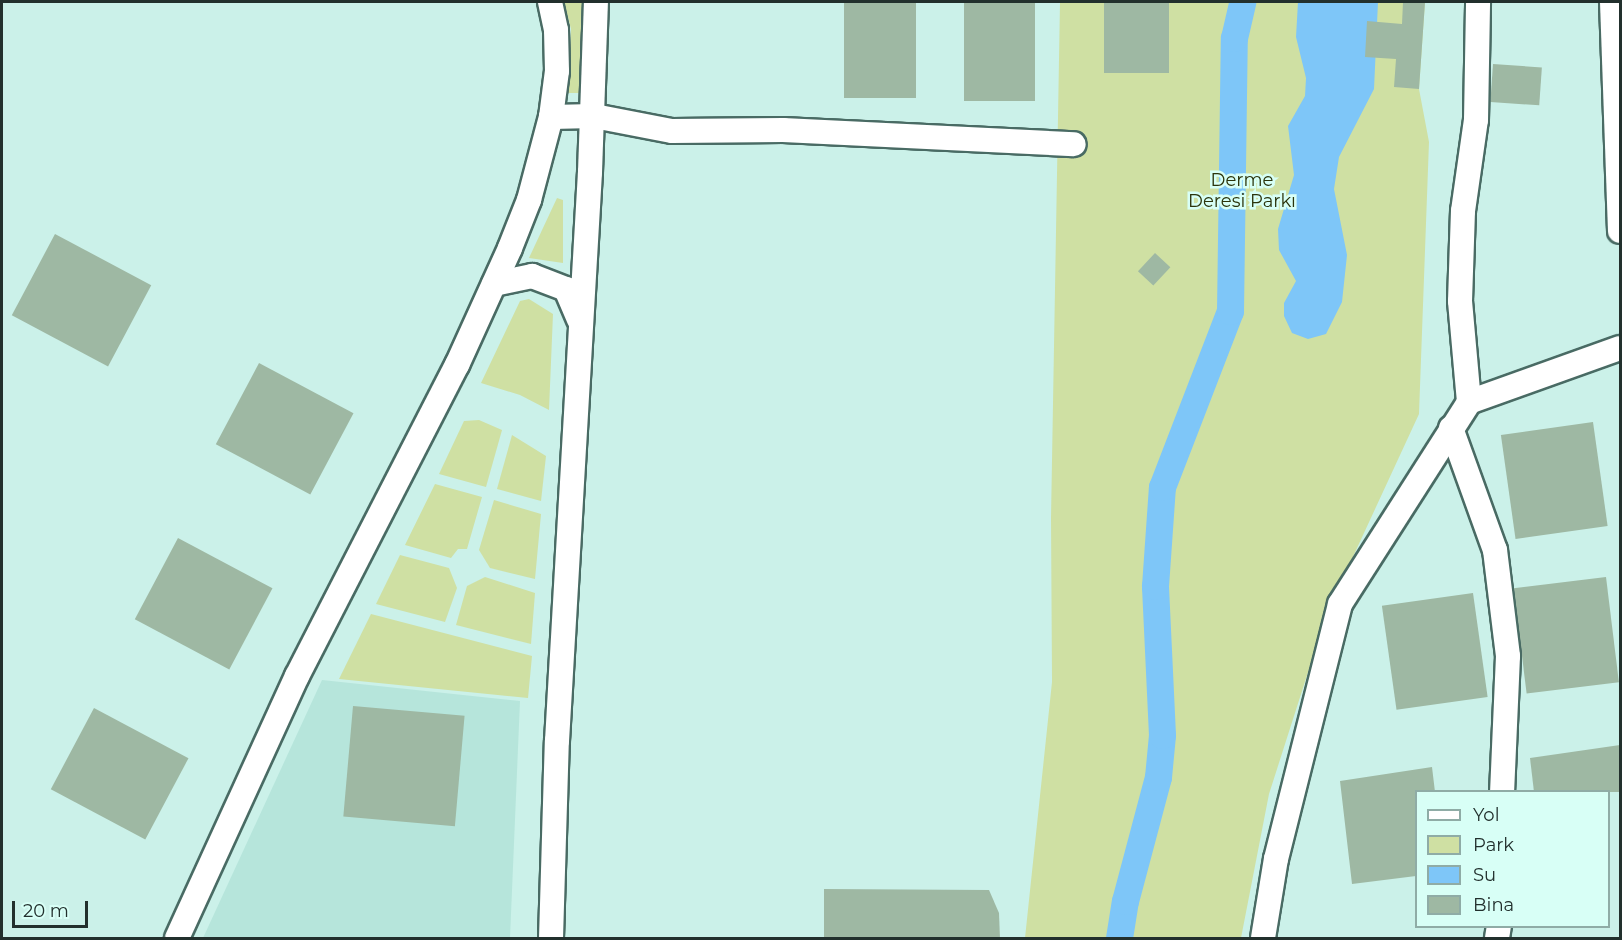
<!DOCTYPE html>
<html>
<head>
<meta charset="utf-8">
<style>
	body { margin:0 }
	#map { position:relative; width:1622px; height:940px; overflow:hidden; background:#cbf1e9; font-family:Montserrat,sans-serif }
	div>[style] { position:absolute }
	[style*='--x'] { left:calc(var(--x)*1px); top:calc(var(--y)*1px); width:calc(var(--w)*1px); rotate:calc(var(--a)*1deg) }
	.built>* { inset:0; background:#b6e5db }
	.green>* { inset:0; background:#cfe0a3 }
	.water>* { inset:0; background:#7ec6f8 }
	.canal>* { height:27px; margin:-13.5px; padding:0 13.5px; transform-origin:13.5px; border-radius:13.5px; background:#7ec6f8 }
	.building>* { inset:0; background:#9eb8a3; transform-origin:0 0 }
	.roads { filter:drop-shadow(2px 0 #496b64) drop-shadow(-2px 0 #496b64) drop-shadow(0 2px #496b64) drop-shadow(0 -2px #496b64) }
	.street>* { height:24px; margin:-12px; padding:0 12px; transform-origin:12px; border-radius:12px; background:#fff }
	span { translate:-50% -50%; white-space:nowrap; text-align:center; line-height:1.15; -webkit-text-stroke:5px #d8fff6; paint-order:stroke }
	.park-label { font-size:18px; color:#2b340b }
	.frame { position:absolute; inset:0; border:3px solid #22302d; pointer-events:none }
	.legend { position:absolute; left:1415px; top:790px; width:195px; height:138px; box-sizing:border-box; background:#d8fff6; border:2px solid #8faca6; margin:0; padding:8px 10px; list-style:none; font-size:18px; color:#22302d }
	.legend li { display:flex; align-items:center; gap:12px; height:30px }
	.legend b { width:30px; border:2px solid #8faca6 }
	.scale { position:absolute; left:12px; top:901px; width:76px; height:27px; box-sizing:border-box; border:3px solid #22302d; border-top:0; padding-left:8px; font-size:18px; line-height:21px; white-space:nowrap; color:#22302d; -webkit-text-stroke:4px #d8fff6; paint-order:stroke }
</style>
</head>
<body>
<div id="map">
	<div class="built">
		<i style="clip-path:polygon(322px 680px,520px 701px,510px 938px,203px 938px)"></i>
	</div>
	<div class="green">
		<i style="clip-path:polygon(564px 2px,583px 2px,579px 93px,568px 93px,571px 29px)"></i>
		<i style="clip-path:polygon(1060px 2px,1425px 2px,1419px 89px,1429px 142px,1419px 414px,1327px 613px,1269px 794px,1241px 938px,1025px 938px,1052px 682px,1051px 518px)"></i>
		<i style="clip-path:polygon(557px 198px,563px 200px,563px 263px,529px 258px)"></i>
		<i style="clip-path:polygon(529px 299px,553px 314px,549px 410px,520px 395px,481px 383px,520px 301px)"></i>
		<i style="clip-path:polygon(479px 420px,502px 430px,486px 487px,439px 474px,464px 421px)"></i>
		<i style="clip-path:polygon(512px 435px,546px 456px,541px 501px,497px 489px)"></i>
		<i style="clip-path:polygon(435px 484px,482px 497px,467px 549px,458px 549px,451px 558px,405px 545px)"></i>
		<i style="clip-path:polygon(494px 500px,541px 514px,535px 579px,490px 568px,479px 550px)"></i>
		<i style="clip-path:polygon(400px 555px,449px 568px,457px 588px,445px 622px,376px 604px)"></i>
		<i style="clip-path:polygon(485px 577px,535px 593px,531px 644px,456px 625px,467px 586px)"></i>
		<i style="clip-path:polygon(371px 614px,532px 656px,528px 698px,339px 679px)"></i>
	</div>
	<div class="water">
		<i style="clip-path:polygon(1298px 2px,1378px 2px,1374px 89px,1339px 157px,1334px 189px,1347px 255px,1342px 302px,1326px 334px,1308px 339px,1292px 333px,1284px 316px,1284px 303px,1296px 281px,1279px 250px,1278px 229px,1294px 175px,1288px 126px,1305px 96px,1306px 78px,1296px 37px)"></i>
	</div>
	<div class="canal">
		<i style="--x:1119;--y:938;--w:37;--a:-81"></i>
		<i style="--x:1125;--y:901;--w:128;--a:-75.1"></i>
		<i style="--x:1158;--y:777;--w:42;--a:-84.6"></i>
		<i style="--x:1162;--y:735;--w:149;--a:-92.7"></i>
		<i style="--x:1155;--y:586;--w:99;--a:-86"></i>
		<i style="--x:1162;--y:487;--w:189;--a:-68.9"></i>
		<i style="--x:1230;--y:311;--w:273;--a:-89.2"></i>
		<i style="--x:1234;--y:38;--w:37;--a:-77"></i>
	</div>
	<div class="building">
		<i style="left:844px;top:2px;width:72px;height:96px"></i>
		<i style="left:964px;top:2px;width:71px;height:99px"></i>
		<i style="left:1104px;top:2px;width:65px;height:71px"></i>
		<i style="clip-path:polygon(1403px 2px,1425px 2px,1419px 89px,1394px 87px,1396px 59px,1365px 57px,1367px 21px,1402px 24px)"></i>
		<i style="left:1493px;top:64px;width:49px;height:38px;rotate:4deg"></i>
		<i style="left:55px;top:234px;width:109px;height:92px;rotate:28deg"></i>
		<i style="left:1155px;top:253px;width:21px;height:25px;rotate:43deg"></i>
		<i style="left:259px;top:363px;width:107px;height:92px;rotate:28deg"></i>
		<i style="left:1593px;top:422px;width:105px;height:93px;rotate:82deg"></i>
		<i style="left:178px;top:538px;width:107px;height:92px;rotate:28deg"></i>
		<i style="left:1606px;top:577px;width:106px;height:93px;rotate:83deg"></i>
		<i style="left:1473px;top:593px;width:105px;height:92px;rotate:82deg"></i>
		<i style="left:353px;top:706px;width:112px;height:111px;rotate:5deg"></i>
		<i style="left:94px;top:708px;width:107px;height:92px;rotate:28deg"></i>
		<i style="clip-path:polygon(1620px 745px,1620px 792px,1534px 792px,1530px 758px)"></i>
		<i style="clip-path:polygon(1432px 767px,1435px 792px,1416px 792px,1416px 876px,1352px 884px,1340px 781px)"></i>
		<i style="clip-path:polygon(824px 889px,989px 890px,999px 913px,1000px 939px,824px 939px)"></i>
	</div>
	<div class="roads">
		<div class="street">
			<i style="--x:1612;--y:2;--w:229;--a:88"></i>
			<i style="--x:551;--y:117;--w:43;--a:-1.3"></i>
			<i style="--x:594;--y:116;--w:79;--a:10.9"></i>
			<i style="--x:672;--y:131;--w:111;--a:-0.5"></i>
			<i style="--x:783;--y:130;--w:291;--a:2.8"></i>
			<i style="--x:494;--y:284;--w:39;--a:-12"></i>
			<i style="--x:532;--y:276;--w:36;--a:21"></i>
			<i style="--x:566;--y:289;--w:33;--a:67"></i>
			<i style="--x:1469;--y:402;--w:160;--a:-19.7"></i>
			<i style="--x:1451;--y:428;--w:130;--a:70.2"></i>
			<i style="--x:1495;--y:550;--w:107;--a:83"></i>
			<i style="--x:1508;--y:656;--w:136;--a:92.5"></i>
			<i style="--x:177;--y:938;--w:288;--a:-65.4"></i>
			<i style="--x:297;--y:676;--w:350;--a:-62.8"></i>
			<i style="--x:457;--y:365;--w:128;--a:-65.6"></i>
			<i style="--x:510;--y:248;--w:52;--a:-68.4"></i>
			<i style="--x:529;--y:200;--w:86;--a:-75.2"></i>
			<i style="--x:551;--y:117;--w:46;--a:-82.6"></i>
			<i style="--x:557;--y:71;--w:41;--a:-91.4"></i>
			<i style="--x:556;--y:30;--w:29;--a:-102"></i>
			<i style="--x:551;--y:938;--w:197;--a:-88.3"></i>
			<i style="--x:557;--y:741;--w:570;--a:-86.68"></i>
			<i style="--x:590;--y:172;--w:170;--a:-88"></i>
			<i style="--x:1263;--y:938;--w:80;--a:-80.7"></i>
			<i style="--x:1276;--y:859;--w:263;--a:-75.9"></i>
			<i style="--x:1340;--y:604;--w:240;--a:-57.4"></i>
			<i style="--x:1469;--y:402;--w:101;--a:-95.1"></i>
			<i style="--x:1460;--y:301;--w:90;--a:-88.1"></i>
			<i style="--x:1463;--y:211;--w:92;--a:-81.9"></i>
			<i style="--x:1476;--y:120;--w:118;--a:-89"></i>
			<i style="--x:1497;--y:938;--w:12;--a:-81"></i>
		</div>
	</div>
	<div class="park-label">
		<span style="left:1242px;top:191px">Derme<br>Deresi Parkı</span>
	</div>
	<div class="frame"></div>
	<ul class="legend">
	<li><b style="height:8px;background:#fff"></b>Yol</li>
	<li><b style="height:16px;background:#cfe0a3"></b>Park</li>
	<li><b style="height:16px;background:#7ec6f8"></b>Su</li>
	<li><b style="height:16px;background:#9eb8a3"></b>Bina</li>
	</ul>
	<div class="scale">20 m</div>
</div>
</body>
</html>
